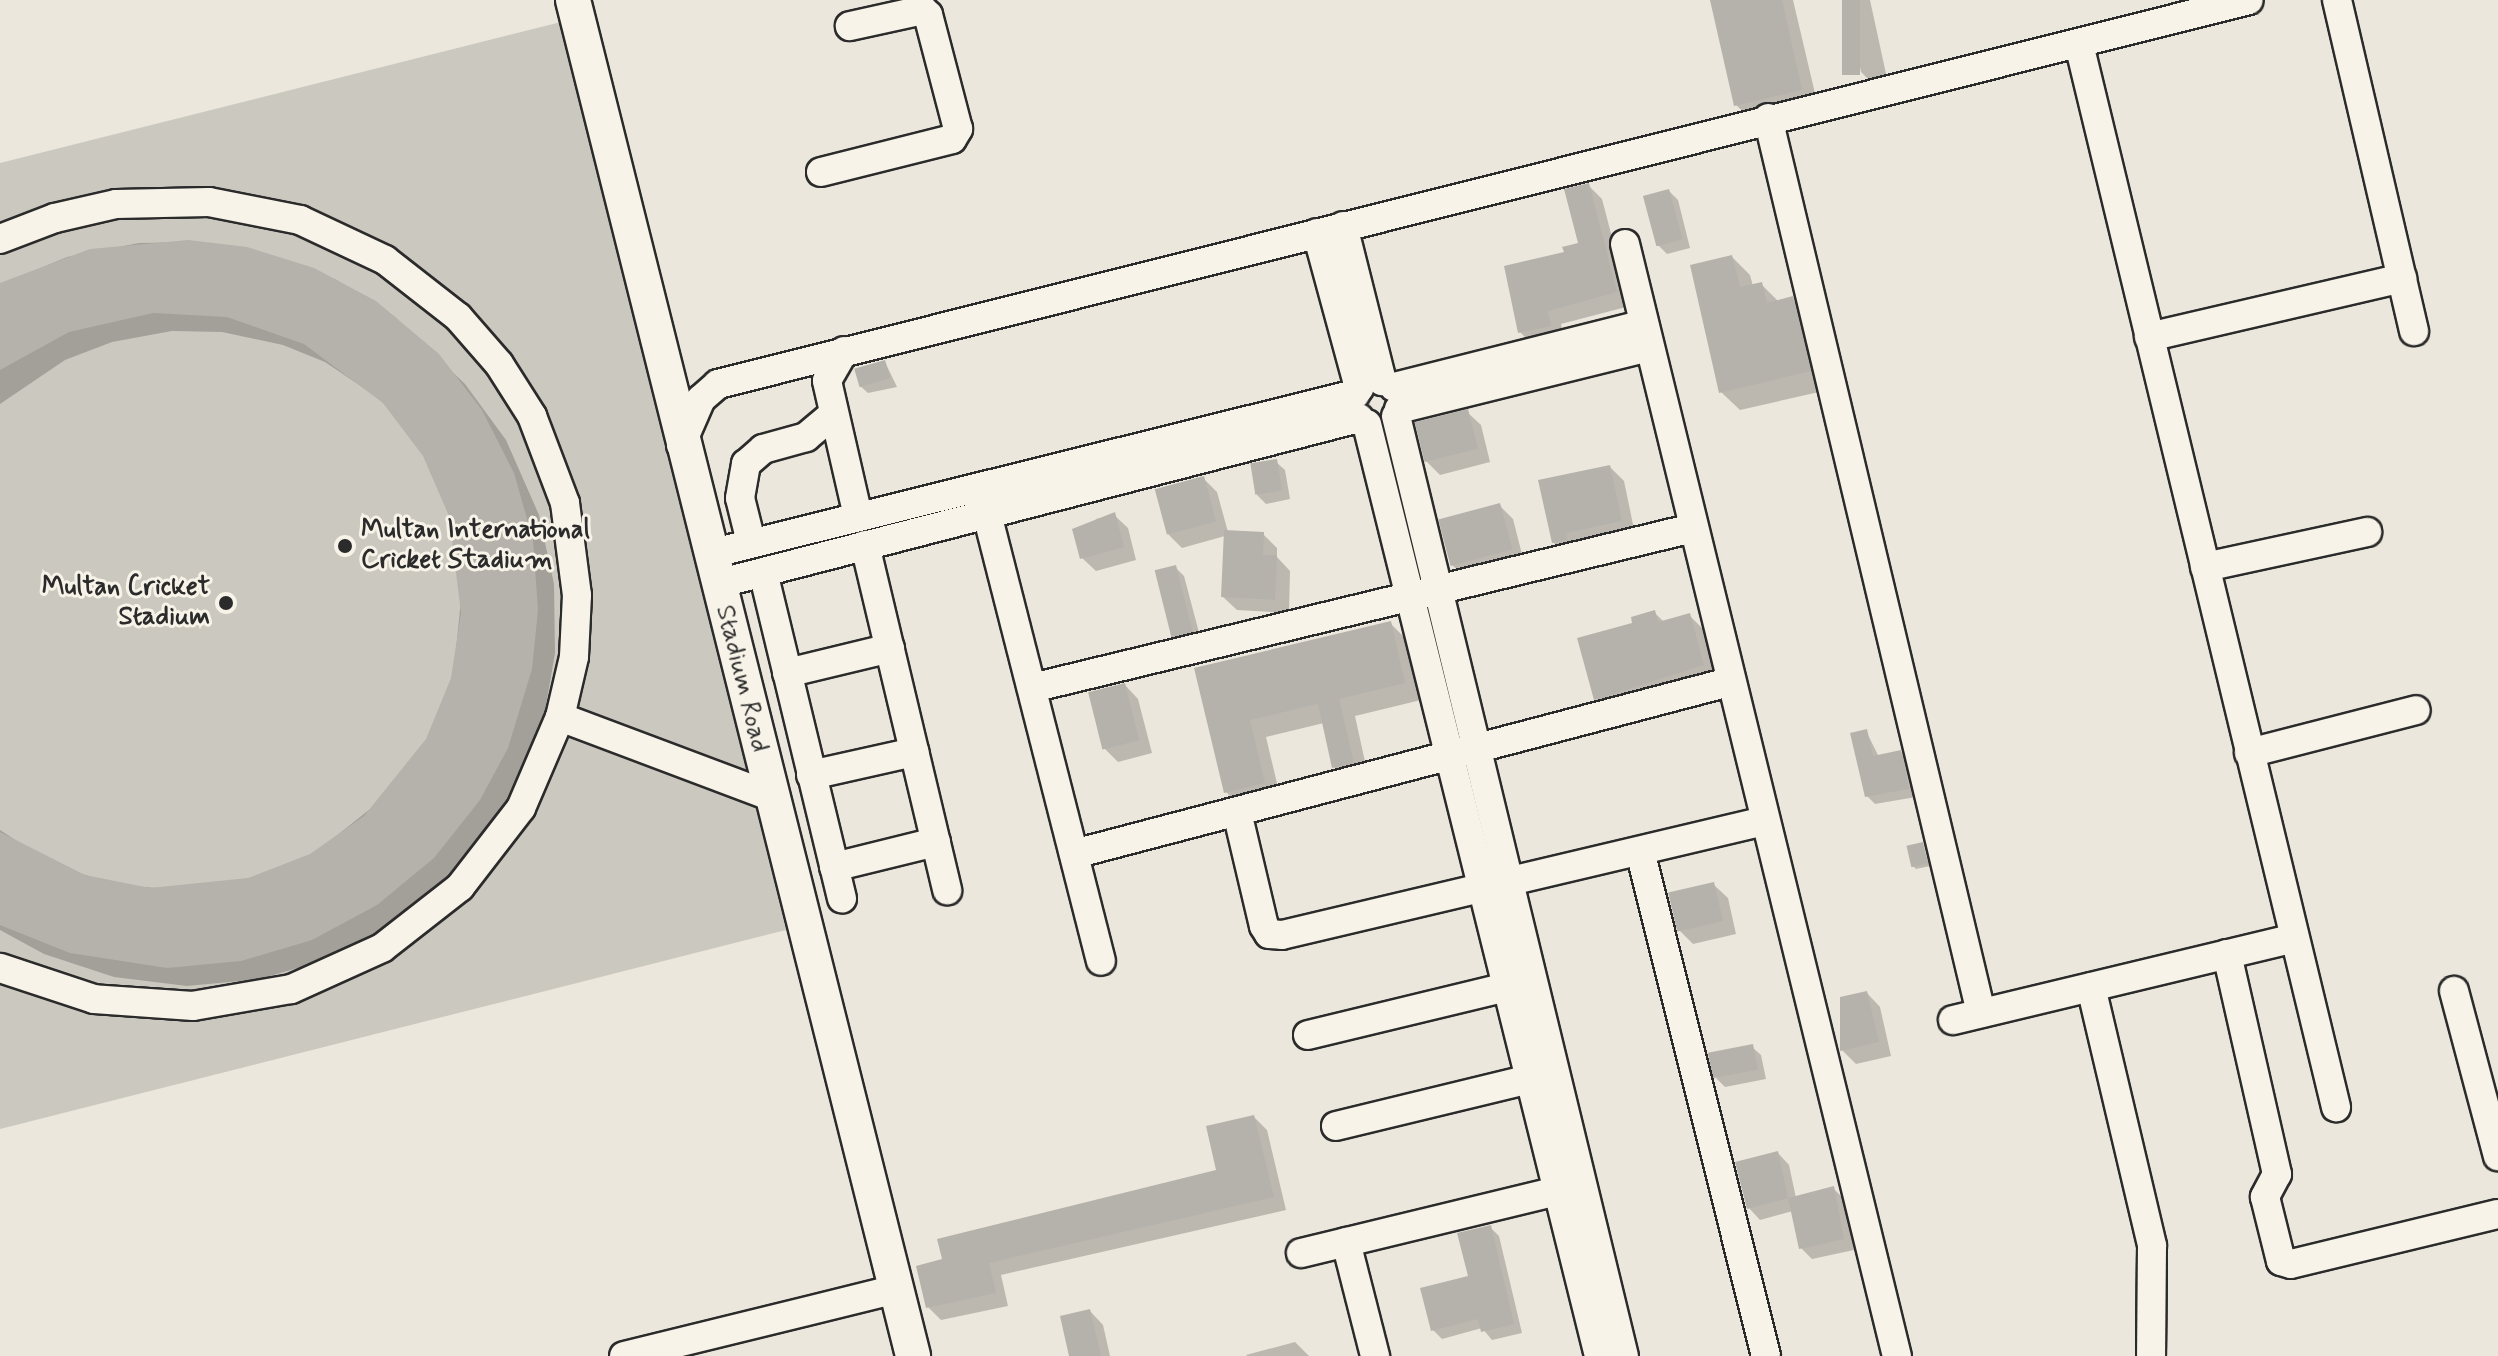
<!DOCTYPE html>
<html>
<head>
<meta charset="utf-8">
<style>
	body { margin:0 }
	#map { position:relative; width:2498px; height:1356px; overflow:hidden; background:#ebe7dd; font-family:Mynerve,sans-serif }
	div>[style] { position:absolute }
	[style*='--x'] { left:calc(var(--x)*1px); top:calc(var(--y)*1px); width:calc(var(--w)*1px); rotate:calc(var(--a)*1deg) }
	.green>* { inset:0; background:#cbc8bf }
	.shadow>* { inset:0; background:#0003 }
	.building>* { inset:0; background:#b5b2ab; transform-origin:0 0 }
	.roads { filter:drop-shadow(2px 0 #2b2b2b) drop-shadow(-2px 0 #2b2b2b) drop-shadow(0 2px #2b2b2b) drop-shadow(0 -2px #2b2b2b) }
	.minor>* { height:28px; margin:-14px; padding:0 14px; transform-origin:14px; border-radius:14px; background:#f7f3e8 }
	.major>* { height:34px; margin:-17px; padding:0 17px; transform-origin:17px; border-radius:17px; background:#f7f3e8 }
	.dots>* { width:22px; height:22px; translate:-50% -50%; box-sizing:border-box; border:4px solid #f7f3e8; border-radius:50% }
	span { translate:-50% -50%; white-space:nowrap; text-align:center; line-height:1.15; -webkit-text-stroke:6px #f7f3e8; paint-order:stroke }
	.poi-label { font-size:26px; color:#2b2b2b; font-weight:700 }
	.left { translate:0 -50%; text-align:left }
	.right { translate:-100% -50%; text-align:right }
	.street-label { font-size:26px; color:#2b2b2b }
</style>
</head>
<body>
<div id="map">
	<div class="green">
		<i style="clip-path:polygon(561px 22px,786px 930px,0 1129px,0 163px)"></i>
	</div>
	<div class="shadow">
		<i style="clip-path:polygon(1712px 0,1793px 0,1818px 106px,1753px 121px,1736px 105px)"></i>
		<i style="clip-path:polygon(1845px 0,1870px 0,1888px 83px,1875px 86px,1861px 72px)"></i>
		<i style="clip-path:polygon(1588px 185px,1602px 199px,1630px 306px,1561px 324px,1564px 340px,1534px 346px,1520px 332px,1566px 254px,1580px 244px)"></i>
		<i style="clip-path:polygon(1669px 191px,1678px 200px,1690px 248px,1667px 254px,1658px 245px)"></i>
		<i style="clip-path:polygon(200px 242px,335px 279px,394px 316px,465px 384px,506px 440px,539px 515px,554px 584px,555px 653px,545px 711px,521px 777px,484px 839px,434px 893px,396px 923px,331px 958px,260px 979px,187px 986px,114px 977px,44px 954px,0 930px,0 830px,54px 865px,117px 885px,183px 890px,249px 880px,311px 856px,389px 794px,428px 740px,453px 679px,463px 580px,451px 515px,425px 455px,380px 399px,325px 362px,283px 345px,222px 332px,172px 331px,112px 342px,65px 360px,0 404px,0 285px,67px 257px,139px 243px)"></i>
		<i style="clip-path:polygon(1732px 257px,1750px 275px,1753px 286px,1761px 284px,1779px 302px,1792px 299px,1811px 317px,1828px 390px,1740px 410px,1721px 392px)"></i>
		<i style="clip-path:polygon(885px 362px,897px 387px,868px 393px,859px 385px)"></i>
		<i style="clip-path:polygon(1467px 412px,1481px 425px,1490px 462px,1440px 475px,1426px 461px)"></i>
		<i style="clip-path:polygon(1276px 462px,1285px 470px,1290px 499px,1266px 504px,1257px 495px)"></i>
		<i style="clip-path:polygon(1610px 467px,1624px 481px,1635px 534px,1567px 556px,1553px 542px)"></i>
		<i style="clip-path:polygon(1203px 478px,1217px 492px,1228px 532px,1263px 534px,1277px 548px,1277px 557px,1290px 571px,1289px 613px,1237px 610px,1223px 597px,1225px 536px,1182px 548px,1168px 534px)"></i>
		<i style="clip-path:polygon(1499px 505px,1513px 519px,1524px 562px,1465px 577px,1451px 564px)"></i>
		<i style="clip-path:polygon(1114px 515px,1128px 528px,1136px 560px,1096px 571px,1082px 558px,1096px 519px)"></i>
		<i style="clip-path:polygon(1175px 567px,1184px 576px,1201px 640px,1183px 644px,1174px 636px)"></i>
		<i style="clip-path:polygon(1654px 612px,1664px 622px,1689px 615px,1708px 634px,1721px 683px,1615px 717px,1596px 699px)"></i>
		<i style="clip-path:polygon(1390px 623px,1407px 640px,1421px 700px,1355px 716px,1369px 780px,1351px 784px,1334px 767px,1324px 723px,1266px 737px,1281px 800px,1243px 809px,1226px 792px,1196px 669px)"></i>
		<i style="clip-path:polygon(1125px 685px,1138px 699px,1152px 753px,1118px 762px,1104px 748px)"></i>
		<i style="clip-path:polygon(1866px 731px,1879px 757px,1900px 752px,1908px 760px,1916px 797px,1875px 804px,1867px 796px)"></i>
		<i style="clip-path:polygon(1922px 845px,1930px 866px,1916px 869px,1912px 865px)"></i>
		<i style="clip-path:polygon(1714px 885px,1728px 898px,1736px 934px,1693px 944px,1679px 930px)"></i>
		<i style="clip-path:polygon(1867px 993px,1880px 1007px,1891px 1056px,1856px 1064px,1842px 1050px)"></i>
		<i style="clip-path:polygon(1752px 1047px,1761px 1055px,1766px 1079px,1725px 1087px,1716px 1078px)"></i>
		<i style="clip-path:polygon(1254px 1117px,1267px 1130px,1286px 1210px,1001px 1275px,1008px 1306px,941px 1320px,928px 1307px,918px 1268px,1219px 1172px)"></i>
		<i style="clip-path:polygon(1778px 1153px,1789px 1165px,1796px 1198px,1834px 1189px,1845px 1200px,1854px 1250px,1812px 1259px,1801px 1248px,1793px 1211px,1760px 1220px,1749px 1208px)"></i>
		<i style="clip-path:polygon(1490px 1227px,1499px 1236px,1522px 1333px,1492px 1340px,1482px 1328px,1442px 1339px,1433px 1330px,1470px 1277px)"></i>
		<i style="clip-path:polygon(1090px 1311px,1103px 1325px,1110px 1356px,1072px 1356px)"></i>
		<i style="clip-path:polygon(1295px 1342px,1309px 1356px,1247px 1356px,1246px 1355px)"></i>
	</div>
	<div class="building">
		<i style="clip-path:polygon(1710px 0,1782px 0,1802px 90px,1734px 106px)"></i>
		<i style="left:1842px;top:0;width:18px;height:75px"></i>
		<i style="clip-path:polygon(1589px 183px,1617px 292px,1548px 311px,1551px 326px,1518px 333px,1504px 266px,1564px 252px,1562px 247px,1578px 243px,1564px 189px)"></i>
		<i style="left:1669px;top:189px;width:52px;height:27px;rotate:75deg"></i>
		<i style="clip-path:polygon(188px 240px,247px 247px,314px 268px,376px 301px,439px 354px,482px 410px,514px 473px,533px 540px,538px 610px,532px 669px,508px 748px,480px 800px,434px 858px,377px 905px,312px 940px,241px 961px,167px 968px,70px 953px,0 925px,0 832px,85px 875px,150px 888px,248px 878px,310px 854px,364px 816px,426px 739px,451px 678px,461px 613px,449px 516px,423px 456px,383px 403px,304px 344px,227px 317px,153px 313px,69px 332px,0 370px,0 283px,90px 249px)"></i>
		<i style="clip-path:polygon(1732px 255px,1740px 287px,1762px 282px,1767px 303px,1793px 296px,1811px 371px,1719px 393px,1690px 265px)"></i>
		<i style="left:885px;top:360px;width:19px;height:32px;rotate:74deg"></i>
		<i style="left:1468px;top:409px;width:41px;height:55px;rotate:76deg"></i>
		<i style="left:1277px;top:459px;width:32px;height:27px;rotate:81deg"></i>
		<i style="clip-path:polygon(1610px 465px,1622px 521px,1566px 533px,1567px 540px,1552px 543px,1538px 480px)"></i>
		<i style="left:1204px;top:476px;width:47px;height:51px;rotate:75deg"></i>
		<i style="left:1500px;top:503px;width:48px;height:64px;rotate:75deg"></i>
		<i style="clip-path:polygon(1115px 512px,1124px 547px,1080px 559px,1072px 529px)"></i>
		<i style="clip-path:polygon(1224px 530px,1264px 532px,1263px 555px,1277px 555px,1275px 600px,1221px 597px)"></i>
		<i style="left:1176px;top:565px;width:69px;height:22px;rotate:76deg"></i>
		<i style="clip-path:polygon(1655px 610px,1658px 622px,1690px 613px,1704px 665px,1594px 700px,1577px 638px,1632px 623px,1631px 617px)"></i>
		<i style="clip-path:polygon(1391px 621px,1405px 683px,1339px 699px,1354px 763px,1332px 768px,1318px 704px,1250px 720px,1265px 783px,1224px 793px,1194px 668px)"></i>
		<i style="left:1125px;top:683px;width:59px;height:38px;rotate:76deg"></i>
		<i style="clip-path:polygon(1867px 729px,1873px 756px,1901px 750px,1909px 789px,1865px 797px,1850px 733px)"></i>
		<i style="left:1923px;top:842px;width:22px;height:17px;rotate:77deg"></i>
		<i style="left:1714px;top:882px;width:40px;height:47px;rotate:77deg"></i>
		<i style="clip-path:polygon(1867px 991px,1879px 1042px,1840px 1051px,1840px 997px)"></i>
		<i style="left:1753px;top:1044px;width:26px;height:46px;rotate:79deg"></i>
		<i style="clip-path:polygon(1254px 1115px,1274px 1197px,989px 1263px,996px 1293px,926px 1308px,916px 1266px,942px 1259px,937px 1239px,1216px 1170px,1206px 1126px)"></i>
		<i style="clip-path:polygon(1778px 1151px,1788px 1198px,1834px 1186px,1844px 1239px,1799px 1249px,1788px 1198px,1747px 1209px,1735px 1162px)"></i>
		<i style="clip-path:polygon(1491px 1225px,1514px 1324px,1481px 1332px,1478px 1319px,1431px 1331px,1420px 1288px,1468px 1276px,1457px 1233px)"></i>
		<i style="clip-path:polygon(1090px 1309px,1101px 1356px,1069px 1356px,1060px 1316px)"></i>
	</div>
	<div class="roads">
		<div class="minor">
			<i style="--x:2337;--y:0;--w:340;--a:76.9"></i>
			<i style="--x:2079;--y:44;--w:1094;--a:76.41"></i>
			<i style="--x:1768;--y:118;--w:920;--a:76.61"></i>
			<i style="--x:821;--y:172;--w:135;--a:-14.1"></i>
			<i style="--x:952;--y:139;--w:12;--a:-59"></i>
			<i style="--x:958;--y:129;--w:118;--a:-104.7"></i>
			<i style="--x:928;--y:15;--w:7;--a:-135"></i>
			<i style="--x:923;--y:10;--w:75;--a:167.6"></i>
			<i style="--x:1343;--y:226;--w:160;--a:75.9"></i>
			<i style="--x:1317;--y:233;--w:161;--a:74.8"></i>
			<i style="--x:0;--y:239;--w:59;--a:-20.9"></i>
			<i style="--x:55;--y:218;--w:63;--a:-12.9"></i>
			<i style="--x:116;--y:204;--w:93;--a:-1.2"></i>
			<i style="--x:209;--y:202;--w:93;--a:11.2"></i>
			<i style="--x:300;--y:220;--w:94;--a:25.2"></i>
			<i style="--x:385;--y:260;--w:93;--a:38"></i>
			<i style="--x:458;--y:317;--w:62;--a:48.9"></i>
			<i style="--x:499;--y:364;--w:62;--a:57.6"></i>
			<i style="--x:532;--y:416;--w:93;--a:69.2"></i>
			<i style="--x:565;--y:503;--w:93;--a:82.6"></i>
			<i style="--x:577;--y:595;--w:62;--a:92.8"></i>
			<i style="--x:574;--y:657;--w:62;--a:103.1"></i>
			<i style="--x:560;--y:717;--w:99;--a:113.2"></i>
			<i style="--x:521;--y:808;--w:100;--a:127.7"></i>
			<i style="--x:460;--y:887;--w:99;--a:142"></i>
			<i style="--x:382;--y:948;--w:100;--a:155.7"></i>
			<i style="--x:291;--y:989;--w:99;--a:170.2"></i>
			<i style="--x:193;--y:1006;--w:99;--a:-176"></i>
			<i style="--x:94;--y:999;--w:99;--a:-161.7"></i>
			<i style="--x:1625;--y:244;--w:1145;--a:76.26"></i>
			<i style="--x:2149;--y:337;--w:260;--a:-13.1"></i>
			<i style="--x:844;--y:351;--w:34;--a:120"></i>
			<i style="--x:827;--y:381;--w:139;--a:77.1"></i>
			<i style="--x:1394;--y:387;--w:258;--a:-14.1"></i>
			<i style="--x:1399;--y:409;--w:258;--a:-13.9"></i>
			<i style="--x:1396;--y:416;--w:967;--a:76.37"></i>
			<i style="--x:1367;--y:424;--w:960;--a:76.02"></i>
			<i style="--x:681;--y:445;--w:50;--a:-66.5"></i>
			<i style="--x:701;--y:399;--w:23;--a:-41"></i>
			<i style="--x:718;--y:384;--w:1578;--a:-14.08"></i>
			<i style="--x:987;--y:514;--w:461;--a:75.7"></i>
			<i style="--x:751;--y:542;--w:45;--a:-104"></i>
			<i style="--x:740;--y:498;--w:35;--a:-80"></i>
			<i style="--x:746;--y:464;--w:23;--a:-41"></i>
			<i style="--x:763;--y:449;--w:45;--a:-15.6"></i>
			<i style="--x:806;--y:437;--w:35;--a:-40"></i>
			<i style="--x:865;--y:545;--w:355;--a:76.6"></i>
			<i style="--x:710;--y:554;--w:665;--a:-13.93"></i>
			<i style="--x:2205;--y:567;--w:166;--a:-12.2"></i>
			<i style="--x:763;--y:572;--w:336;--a:76.4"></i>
			<i style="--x:717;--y:584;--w:663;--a:-14.5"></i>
			<i style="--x:787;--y:673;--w:106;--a:-13.6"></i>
			<i style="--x:1032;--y:688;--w:680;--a:-13.61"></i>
			<i style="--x:560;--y:717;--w:224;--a:20.6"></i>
			<i style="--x:2249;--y:753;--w:172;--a:-14.4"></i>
			<i style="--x:811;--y:775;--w:106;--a:-12.6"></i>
			<i style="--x:1237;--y:812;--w:117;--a:76.7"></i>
			<i style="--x:1264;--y:926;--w:9;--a:58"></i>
			<i style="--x:1269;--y:934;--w:13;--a:4"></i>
			<i style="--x:1282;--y:935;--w:495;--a:-13.3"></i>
			<i style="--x:1640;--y:851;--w:520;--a:75.99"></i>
			<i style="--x:1074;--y:854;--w:677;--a:-14.71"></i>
			<i style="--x:834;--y:867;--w:105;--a:-13.8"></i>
			<i style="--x:2227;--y:954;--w:226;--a:77.2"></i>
			<i style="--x:2277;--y:1174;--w:26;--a:118"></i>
			<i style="--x:2265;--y:1197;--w:66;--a:76"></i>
			<i style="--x:2281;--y:1261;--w:10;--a:17"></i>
			<i style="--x:2291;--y:1264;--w:213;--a:-13.6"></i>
			<i style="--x:2091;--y:987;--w:266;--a:76.7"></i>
			<i style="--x:2152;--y:1246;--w:110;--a:90.5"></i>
			<i style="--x:2454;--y:991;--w:171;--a:75.1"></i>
			<i style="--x:1953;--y:1020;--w:351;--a:-13.5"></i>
			<i style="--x:1308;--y:1035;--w:205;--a:-13.6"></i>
			<i style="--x:1336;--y:1126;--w:200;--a:-13.6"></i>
			<i style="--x:1346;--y:1242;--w:118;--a:75.7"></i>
			<i style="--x:1301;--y:1253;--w:264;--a:-13.6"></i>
			<i style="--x:624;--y:1356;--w:280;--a:-13.8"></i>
		</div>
		<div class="major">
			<i style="--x:573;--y:0;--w:1398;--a:75.92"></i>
		</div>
	</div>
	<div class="dots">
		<i style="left:345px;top:546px;background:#2b2b2b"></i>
		<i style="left:226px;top:603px;background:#2b2b2b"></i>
	</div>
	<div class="poi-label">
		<span class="left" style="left:361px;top:546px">Multan International<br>Cricket Stadium</span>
		<span class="right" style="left:210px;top:603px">Multan Cricket<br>Stadium</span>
	</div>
	<div class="street-label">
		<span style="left:741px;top:679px;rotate:76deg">Stadium Road</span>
	</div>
</div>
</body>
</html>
